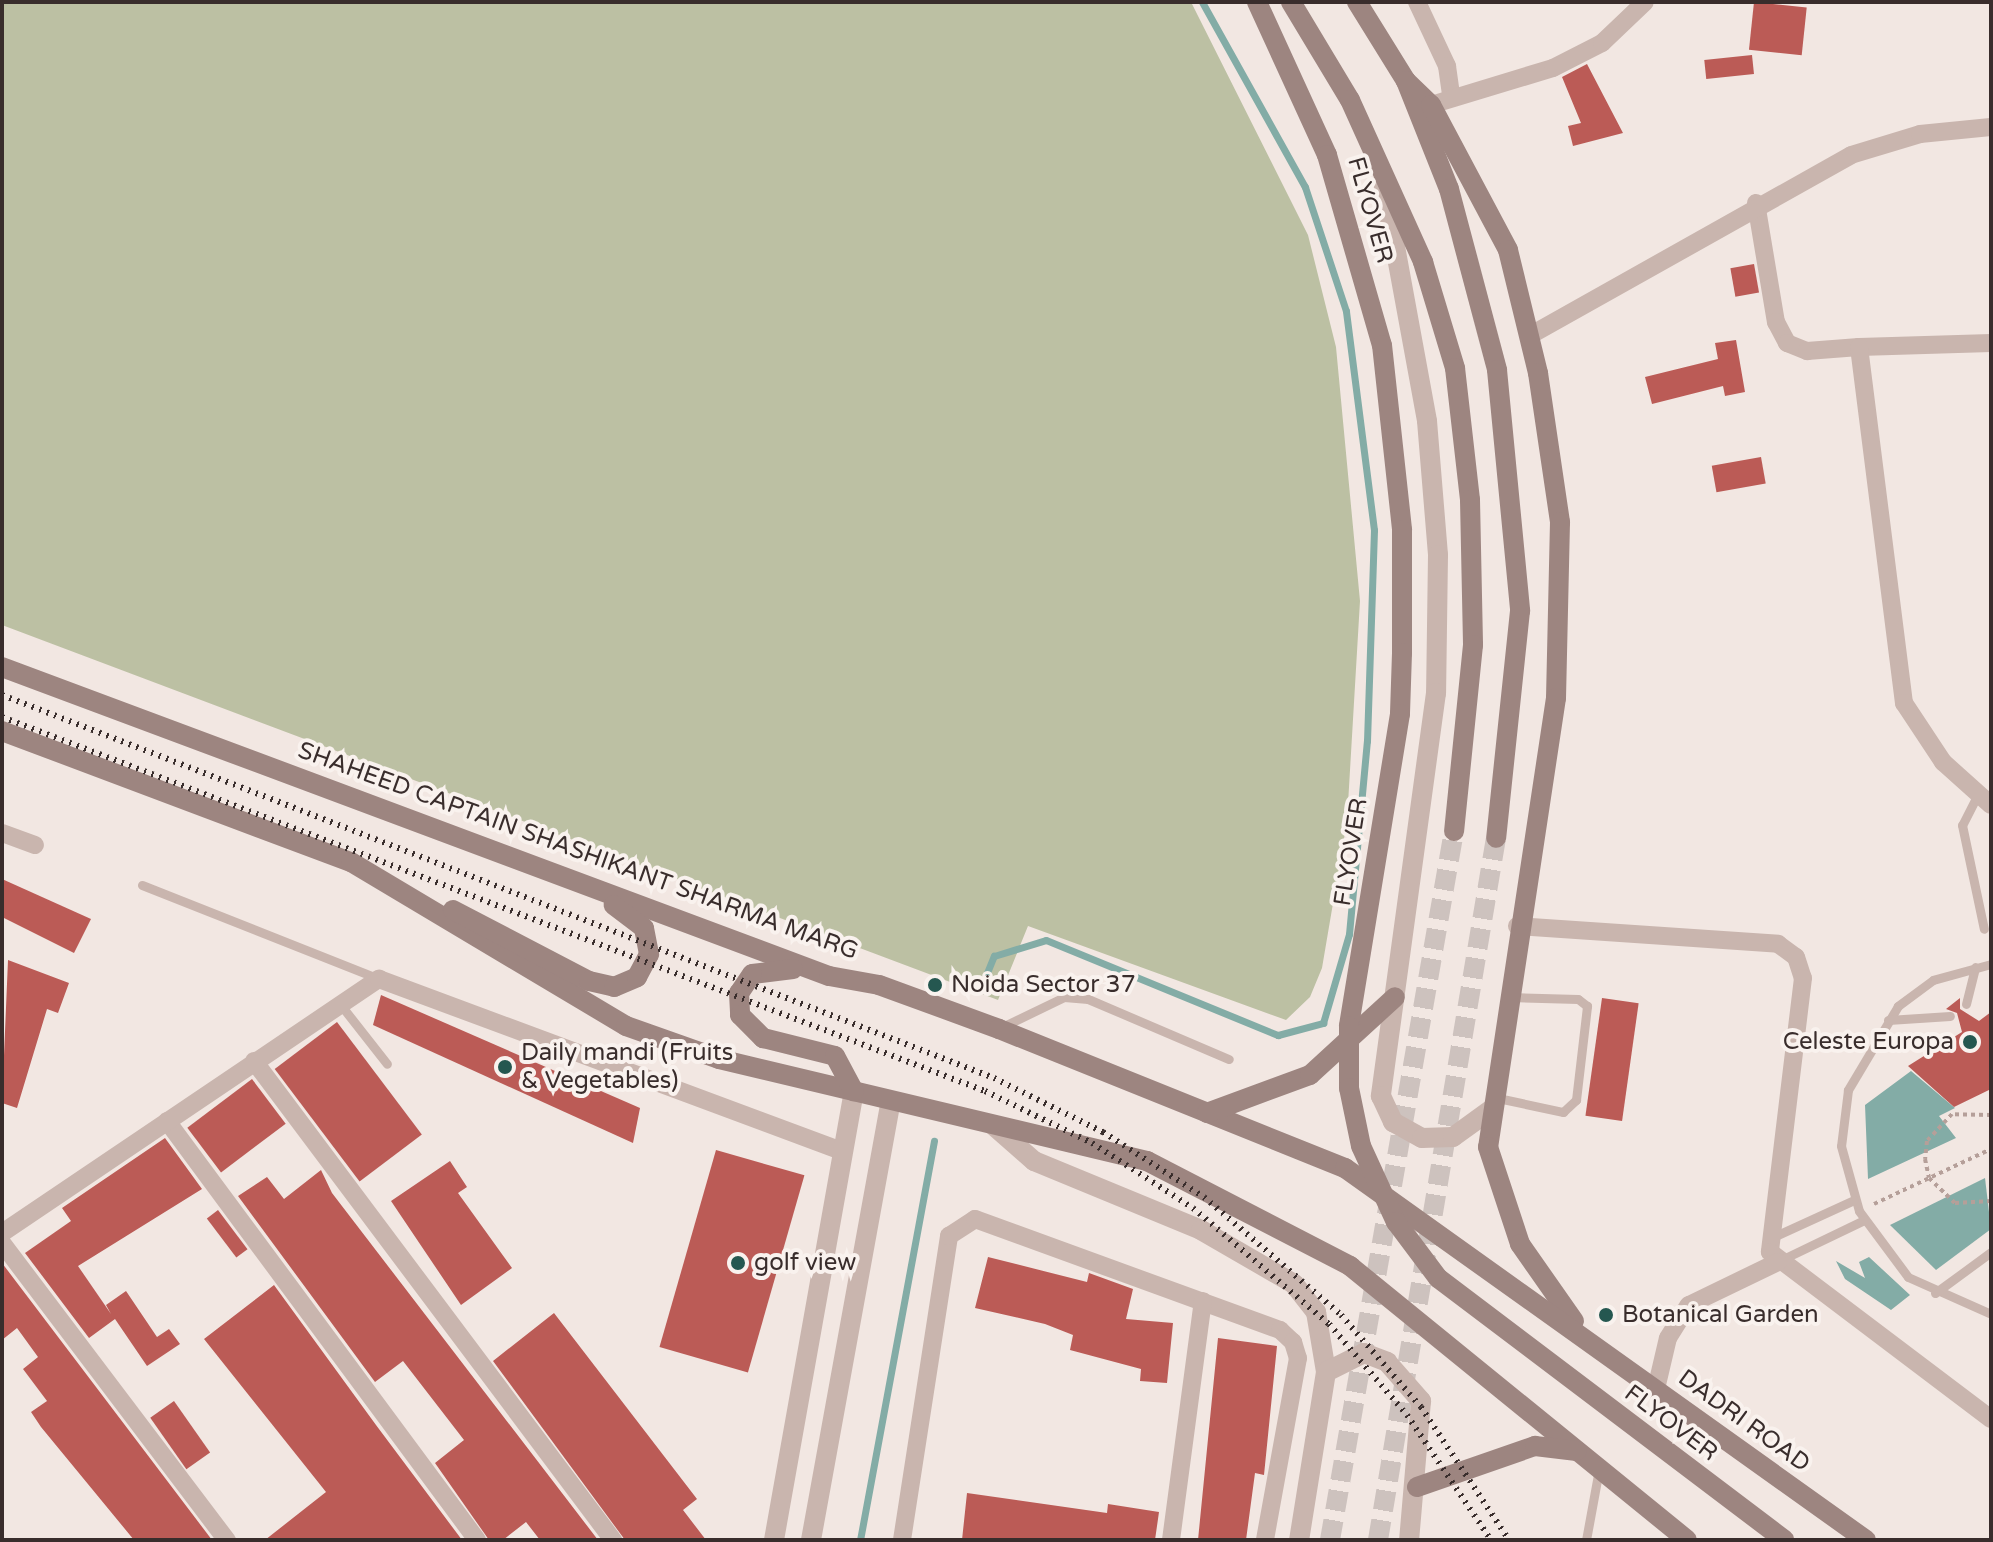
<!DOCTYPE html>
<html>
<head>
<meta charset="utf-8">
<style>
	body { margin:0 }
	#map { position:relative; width:1993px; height:1542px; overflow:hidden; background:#f2e7e2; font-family:"Varela Round",sans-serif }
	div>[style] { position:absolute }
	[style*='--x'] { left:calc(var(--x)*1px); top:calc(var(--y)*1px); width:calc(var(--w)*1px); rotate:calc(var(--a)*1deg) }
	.green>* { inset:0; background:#bcc0a3 }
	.water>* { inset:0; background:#83aca6 }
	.stream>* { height:7px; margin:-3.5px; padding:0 3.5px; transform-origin:3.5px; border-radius:3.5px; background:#83aca6 }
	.building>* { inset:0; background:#bb5b56; transform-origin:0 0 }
	.secondary-tunnel>* { height:20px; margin-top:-10px; transform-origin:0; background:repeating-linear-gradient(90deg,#cdc2be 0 20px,transparent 0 30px) }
	.path>* { height:4px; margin-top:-2px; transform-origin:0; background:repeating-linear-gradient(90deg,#b59f99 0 4px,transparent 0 8px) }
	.service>* { height:9px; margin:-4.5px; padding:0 4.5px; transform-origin:4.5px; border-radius:4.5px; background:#c9b5ae }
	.minor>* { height:18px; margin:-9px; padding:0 9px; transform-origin:9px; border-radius:9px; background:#c9b5ae }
	.tertiary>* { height:20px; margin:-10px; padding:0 10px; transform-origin:10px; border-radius:10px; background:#c9b5ae }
	.secondary>* { height:20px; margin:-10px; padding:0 10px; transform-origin:10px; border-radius:10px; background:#9d8580 }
	.rail>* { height:6px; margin-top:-3px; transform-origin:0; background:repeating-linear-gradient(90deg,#392d2c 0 2px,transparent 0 8px) }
	.secondary-bridge>* { height:20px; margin:-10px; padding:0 10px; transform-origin:10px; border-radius:10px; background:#9d8580 }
	.dots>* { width:22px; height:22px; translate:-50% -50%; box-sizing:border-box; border:4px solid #f9f2ee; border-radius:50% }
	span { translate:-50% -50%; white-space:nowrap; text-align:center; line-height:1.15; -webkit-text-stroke:8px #f9f2ee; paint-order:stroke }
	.street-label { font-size:24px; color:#392d2c }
	.poi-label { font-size:24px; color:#392d2c }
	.left { translate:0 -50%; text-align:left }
	.right { translate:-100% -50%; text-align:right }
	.frame { position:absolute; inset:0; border:4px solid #392d2c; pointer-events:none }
</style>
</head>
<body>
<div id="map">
	<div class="green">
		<i style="clip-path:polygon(2px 2px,1191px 2px,1308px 235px,1336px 347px,1360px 601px,1347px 821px,1322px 968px,1310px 997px,1286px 1020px,1028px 926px,998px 1000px,2px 625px)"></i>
	</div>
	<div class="water">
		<i style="clip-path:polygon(1911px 1071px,1955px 1108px,1939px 1116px,1956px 1138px,1868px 1179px,1865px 1105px)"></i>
		<i style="clip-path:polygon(1985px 1178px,1991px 1229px,1936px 1270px,1890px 1225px)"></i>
		<i style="clip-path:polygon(1869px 1257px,1910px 1295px,1891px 1310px,1845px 1279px,1836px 1261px,1865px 1278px,1859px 1262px)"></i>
	</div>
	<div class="stream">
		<i style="--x:980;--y:990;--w:37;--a:-68"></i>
		<i style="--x:994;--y:956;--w:54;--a:-17.1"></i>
		<i style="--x:1046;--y:940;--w:251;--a:22.3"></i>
		<i style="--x:1278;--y:1035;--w:47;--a:-14.9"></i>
		<i style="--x:1323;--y:1023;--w:93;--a:-73.7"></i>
		<i style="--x:1349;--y:934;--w:194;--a:-84.7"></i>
		<i style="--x:1367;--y:741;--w:211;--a:-88.1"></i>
		<i style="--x:1374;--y:530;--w:221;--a:-97.3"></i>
		<i style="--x:1346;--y:311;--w:131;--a:-108.3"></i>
		<i style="--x:1305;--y:187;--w:212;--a:-119.1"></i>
		<i style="--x:860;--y:1540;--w:406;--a:-79.5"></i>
	</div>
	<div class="building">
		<i style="left:1754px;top:2px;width:53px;height:48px;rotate:6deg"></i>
		<i style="left:1752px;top:55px;width:19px;height:48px;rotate:84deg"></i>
		<i style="clip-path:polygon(1587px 64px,1623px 133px,1573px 146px,1568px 126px,1581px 123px,1562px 77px)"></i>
		<i style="left:1754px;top:264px;width:29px;height:24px;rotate:80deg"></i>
		<i style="clip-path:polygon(1736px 340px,1745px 392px,1725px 396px,1723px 386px,1652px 404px,1645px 377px,1718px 359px,1715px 343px)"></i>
		<i style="left:1761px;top:457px;width:27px;height:50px;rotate:80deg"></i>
		<i style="clip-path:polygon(2px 879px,91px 919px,74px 953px,2px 917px)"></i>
		<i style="clip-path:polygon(8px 960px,69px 983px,58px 1013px,47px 1009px,17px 1108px,2px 1103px)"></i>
		<i style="clip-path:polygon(381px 995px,640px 1108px,633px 1143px,373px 1025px)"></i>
		<i style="left:1602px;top:998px;width:37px;height:119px;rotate:8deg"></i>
		<i style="clip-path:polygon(1960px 998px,1960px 1009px,1979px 1021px,1991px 1012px,1991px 1089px,1954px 1107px,1908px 1066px,1962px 1032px,1957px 1013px,1946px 1009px)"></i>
		<i style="left:337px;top:1022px;width:141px;height:78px;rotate:53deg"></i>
		<i style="left:252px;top:1079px;width:56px;height:81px;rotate:53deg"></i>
		<i style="clip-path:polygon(165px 1138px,202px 1189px,78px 1266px,111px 1314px,106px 1305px,126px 1291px,157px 1337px,169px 1329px,180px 1344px,147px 1366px,115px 1319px,89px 1338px,25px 1253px,71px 1221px,62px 1208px)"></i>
		<i style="left:716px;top:1150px;width:92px;height:205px;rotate:16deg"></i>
		<i style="clip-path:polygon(450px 1161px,467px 1187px,458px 1193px,512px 1268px,461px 1305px,391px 1201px)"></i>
		<i style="clip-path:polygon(321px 1170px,332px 1193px,598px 1540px,540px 1540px,526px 1522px,503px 1540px,489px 1540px,435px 1463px,464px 1440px,403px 1361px,375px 1382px,238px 1196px,267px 1177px,284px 1199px)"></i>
		<i style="left:218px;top:1210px;width:49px;height:14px;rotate:53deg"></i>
		<i style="clip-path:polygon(988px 1257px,1087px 1282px,1089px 1273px,1133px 1289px,1126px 1319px,1173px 1323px,1167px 1383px,1140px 1381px,1141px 1369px,1070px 1350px,1073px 1335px,1045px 1324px,975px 1308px)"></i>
		<i style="clip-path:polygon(2px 1263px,212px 1540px,134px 1540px,41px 1427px,31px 1412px,47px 1401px,23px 1369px,38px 1357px,17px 1328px,2px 1340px)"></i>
		<i style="clip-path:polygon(274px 1285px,376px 1425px,462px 1540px,265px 1540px,326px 1492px,204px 1339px)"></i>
		<i style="clip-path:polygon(554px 1313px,697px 1499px,683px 1510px,706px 1540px,625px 1540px,493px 1361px)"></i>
		<i style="clip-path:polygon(1218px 1338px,1277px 1346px,1264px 1475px,1255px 1473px,1246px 1540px,1198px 1540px)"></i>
		<i style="left:174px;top:1401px;width:63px;height:29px;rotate:55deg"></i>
		<i style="clip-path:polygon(967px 1493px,1107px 1513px,1108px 1504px,1159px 1512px,1155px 1540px,962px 1540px)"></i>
	</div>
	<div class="secondary-tunnel">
		<i style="--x:1330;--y:1540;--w:720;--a:-80.08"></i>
		<i style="--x:1378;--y:1540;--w:712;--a:-80.46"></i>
	</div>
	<div class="path">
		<i style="--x:1990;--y:1090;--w:1;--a:45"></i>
		<i style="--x:1991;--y:1115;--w:39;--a:-179"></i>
		<i style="--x:1952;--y:1114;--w:37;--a:133"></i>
		<i style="--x:1927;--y:1141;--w:18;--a:96"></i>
		<i style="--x:1925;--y:1159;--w:19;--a:78"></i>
		<i style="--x:1929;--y:1178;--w:36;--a:44"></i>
		<i style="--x:1955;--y:1203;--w:36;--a:-3"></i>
		<i style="--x:1874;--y:1204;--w:129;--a:-25.2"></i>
	</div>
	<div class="service">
		<i style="--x:1978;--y:794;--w:35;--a:117"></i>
		<i style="--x:1962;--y:825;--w:106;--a:78.1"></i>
		<i style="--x:142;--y:885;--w:255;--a:21.6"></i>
		<i style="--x:1991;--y:964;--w:60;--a:164.6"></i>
		<i style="--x:1933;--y:980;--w:44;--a:143.4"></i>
		<i style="--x:1898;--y:1006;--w:98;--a:120.8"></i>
		<i style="--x:1848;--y:1090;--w:56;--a:97.1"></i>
		<i style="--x:1841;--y:1146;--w:67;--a:74.5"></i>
		<i style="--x:1859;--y:1211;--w:82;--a:53.4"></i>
		<i style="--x:1908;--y:1277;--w:91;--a:24"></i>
		<i style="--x:340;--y:1004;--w:76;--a:51.9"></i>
		<i style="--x:1966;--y:1004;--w:38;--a:-76"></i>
		<i style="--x:1888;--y:1020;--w:62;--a:-3.7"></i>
		<i style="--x:1002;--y:1027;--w:69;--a:-25.8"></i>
		<i style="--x:1064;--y:997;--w:24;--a:5"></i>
		<i style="--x:1088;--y:999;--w:153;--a:23.1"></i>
		<i style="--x:1493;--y:1097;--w:72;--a:12.1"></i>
		<i style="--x:1563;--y:1112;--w:18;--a:-43"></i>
		<i style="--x:1576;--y:1100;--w:95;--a:-83.3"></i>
		<i style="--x:1587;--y:1006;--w:11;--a:-142"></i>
		<i style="--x:1578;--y:999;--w:69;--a:-178.3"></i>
		<i style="--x:1771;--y:1238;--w:91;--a:-24.6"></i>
		<i style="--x:1781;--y:1260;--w:92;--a:-25.7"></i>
		<i style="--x:1935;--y:1293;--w:69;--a:-36.2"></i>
		<i style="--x:1586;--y:1540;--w:72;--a:-79.6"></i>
	</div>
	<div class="minor">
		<i style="--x:1417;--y:2;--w:71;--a:64.9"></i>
		<i style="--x:1447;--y:66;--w:28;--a:82"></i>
		<i style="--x:1431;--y:105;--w:127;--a:-16.9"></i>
		<i style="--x:1553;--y:68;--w:55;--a:-27"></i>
		<i style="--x:1602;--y:43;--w:59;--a:-43.6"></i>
		<i style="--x:1756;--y:203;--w:121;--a:80.5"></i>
		<i style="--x:1776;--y:322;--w:24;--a:62"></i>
		<i style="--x:1787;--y:343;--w:22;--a:22"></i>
		<i style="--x:1807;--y:351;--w:52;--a:-4.4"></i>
		<i style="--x:1529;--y:336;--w:369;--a:-29.3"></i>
		<i style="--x:1851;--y:155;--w:72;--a:-16.9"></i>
		<i style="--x:1920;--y:134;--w:71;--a:-5.6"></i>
		<i style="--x:1991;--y:343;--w:132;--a:178.3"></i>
		<i style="--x:1859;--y:347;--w:359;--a:82.8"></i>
		<i style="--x:1904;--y:703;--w:71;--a:56.5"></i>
		<i style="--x:1943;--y:762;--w:64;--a:41.9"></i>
		<i style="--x:2;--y:833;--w:35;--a:20"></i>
		<i style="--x:1517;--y:926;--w:262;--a:3.9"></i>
		<i style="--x:1778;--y:944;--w:22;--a:36"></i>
		<i style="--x:1796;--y:957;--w:22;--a:72"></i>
		<i style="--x:1803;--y:978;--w:276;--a:96.9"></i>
		<i style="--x:1770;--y:1252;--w:277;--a:37.1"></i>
		<i style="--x:254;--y:1061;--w:599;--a:53.15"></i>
		<i style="--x:167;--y:1121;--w:521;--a:53.5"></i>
		<i style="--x:2;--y:1233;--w:455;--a:-34"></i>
		<i style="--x:379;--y:979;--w:495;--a:20.4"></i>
		<i style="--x:2;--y:1243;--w:373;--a:52.9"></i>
		<i style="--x:1656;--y:1389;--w:52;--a:-76.8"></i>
		<i style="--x:1668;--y:1338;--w:39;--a:-58"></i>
		<i style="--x:1689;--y:1305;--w:99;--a:-25.8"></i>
		<i style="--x:902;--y:1540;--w:308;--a:-81.2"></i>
		<i style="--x:949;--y:1236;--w:31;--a:-33"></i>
		<i style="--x:975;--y:1219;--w:325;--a:20"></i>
		<i style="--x:1280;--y:1330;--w:18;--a:43"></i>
		<i style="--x:1293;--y:1342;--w:17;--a:73"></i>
		<i style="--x:1298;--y:1358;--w:185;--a:100.3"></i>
		<i style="--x:1171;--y:1540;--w:241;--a:-82.4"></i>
	</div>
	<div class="tertiary">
		<i style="--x:1383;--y:181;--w:244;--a:79.6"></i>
		<i style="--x:1427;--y:421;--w:134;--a:85.3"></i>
		<i style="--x:1438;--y:555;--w:138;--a:90.8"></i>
		<i style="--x:1436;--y:693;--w:407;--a:97.8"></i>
		<i style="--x:1381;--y:1096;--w:29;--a:65"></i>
		<i style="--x:1393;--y:1122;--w:33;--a:29"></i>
		<i style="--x:1422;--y:1138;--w:31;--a:-2"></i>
		<i style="--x:1453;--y:1137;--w:48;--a:-35.7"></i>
		<i style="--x:993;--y:1125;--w:55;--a:41.3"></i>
		<i style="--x:1034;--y:1161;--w:181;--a:22.4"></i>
		<i style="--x:1201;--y:1230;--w:108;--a:30.1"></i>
		<i style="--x:1294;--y:1284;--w:36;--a:52"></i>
		<i style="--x:1316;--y:1312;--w:61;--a:80.5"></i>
		<i style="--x:1326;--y:1372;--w:170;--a:99.1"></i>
		<i style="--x:1326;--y:1372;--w:42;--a:-26.6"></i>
		<i style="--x:1364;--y:1353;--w:25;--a:21"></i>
		<i style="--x:1387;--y:1362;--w:52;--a:48.9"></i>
		<i style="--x:1421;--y:1401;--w:140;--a:94.9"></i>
		<i style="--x:774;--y:1540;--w:456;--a:-79.9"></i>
		<i style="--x:811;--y:1540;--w:446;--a:-79.7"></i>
	</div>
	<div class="secondary">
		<i style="--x:1257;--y:2;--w:168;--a:65.4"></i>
		<i style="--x:1327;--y:155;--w:198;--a:73.9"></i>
		<i style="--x:1382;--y:345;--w:186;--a:83.8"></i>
		<i style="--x:1402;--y:530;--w:123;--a:90"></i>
		<i style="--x:1291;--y:2;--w:114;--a:59"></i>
		<i style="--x:1350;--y:100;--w:178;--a:65.7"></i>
		<i style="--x:1423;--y:262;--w:111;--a:73.2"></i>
		<i style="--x:1455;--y:368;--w:133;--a:83.5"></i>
		<i style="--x:1470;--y:500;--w:145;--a:88.8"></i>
		<i style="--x:1473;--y:645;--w:187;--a:95.8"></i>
		<i style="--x:1357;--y:2;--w:93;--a:58.2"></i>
		<i style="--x:1406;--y:81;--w:116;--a:68.3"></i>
		<i style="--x:1449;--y:189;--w:187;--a:75.1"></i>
		<i style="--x:1497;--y:370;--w:242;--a:84.5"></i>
		<i style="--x:1520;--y:611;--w:228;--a:96"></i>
		<i style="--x:1406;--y:81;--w:35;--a:44"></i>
		<i style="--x:1431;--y:105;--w:164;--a:62"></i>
		<i style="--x:1508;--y:250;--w:127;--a:76.3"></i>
		<i style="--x:1538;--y:373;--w:151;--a:81.6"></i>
		<i style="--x:1560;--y:522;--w:176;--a:91.3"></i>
		<i style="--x:1556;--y:698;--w:454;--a:98.6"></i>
		<i style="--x:1488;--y:1147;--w:102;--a:71.7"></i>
		<i style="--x:1520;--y:1244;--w:94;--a:55"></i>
		<i style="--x:2;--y:667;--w:883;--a:20.49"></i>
		<i style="--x:829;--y:976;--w:51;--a:10.2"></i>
		<i style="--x:879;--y:985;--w:128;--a:20.1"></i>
		<i style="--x:999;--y:1029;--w:373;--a:21.9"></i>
		<i style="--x:1345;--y:1168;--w:640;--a:35.53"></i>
		<i style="--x:2;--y:731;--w:373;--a:20.6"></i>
		<i style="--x:351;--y:862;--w:320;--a:30.8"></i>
		<i style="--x:626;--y:1026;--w:99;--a:19.5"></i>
		<i style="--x:719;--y:1059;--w:440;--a:13.4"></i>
		<i style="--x:1147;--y:1161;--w:229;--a:27.3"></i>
		<i style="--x:1350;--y:1266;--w:434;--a:39.1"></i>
		<i style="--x:453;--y:910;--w:153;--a:27.6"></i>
		<i style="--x:589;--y:981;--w:26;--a:13"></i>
		<i style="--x:614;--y:987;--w:25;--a:-23"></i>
		<i style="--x:637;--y:977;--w:26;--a:-62"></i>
		<i style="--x:649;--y:954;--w:26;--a:-101"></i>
		<i style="--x:644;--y:928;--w:38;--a:-143"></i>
		<i style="--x:793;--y:969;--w:41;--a:173"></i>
		<i style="--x:752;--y:974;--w:23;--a:124"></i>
		<i style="--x:739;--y:993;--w:22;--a:87"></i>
		<i style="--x:740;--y:1015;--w:33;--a:45"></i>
		<i style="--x:763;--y:1038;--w:74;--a:14"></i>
		<i style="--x:835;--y:1056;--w:40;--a:62"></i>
		<i style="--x:1207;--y:1113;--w:110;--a:-20.3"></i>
		<i style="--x:1310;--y:1075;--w:115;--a:-42.5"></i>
		<i style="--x:1417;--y:1487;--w:125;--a:-19.2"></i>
		<i style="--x:1535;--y:1446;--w:42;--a:6.8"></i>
	</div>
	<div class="rail">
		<i style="--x:2;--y:695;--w:1063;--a:21.11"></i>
		<i style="--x:994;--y:1078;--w:122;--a:26.4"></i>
		<i style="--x:1103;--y:1132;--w:120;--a:32.8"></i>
		<i style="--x:1204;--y:1197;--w:181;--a:40.7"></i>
		<i style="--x:1341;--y:1315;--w:122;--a:49"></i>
		<i style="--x:1421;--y:1407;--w:159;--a:56.5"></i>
		<i style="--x:2;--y:717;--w:1052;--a:20.83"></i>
		<i style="--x:985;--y:1091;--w:119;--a:25.9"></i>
		<i style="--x:1092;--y:1143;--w:120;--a:32.8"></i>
		<i style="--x:1193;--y:1208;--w:179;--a:40.5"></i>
		<i style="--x:1329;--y:1324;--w:120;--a:49.4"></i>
		<i style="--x:1407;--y:1415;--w:151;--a:56.1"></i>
	</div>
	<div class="secondary-bridge">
		<i style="--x:1402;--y:653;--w:61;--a:91.9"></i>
		<i style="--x:1400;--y:714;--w:316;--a:99.3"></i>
		<i style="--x:1349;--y:1026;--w:62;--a:90"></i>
		<i style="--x:1349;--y:1088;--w:59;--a:78.3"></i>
		<i style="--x:1361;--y:1146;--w:84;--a:65.3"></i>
		<i style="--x:1396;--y:1222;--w:70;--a:53.1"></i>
		<i style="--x:1438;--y:1278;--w:434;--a:37.1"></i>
	</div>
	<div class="dots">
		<i style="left:935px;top:985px;background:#255750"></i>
		<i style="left:1970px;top:1042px;background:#255750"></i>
		<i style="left:505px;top:1067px;background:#255750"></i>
		<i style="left:738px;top:1263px;background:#255750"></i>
		<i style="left:1606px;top:1315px;background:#255750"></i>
	</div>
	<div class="street-label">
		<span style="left:1370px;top:210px;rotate:74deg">FLYOVER</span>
		<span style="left:578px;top:851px;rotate:20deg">SHAHEED CAPTAIN SHASHIKANT SHARMA MARG</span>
		<span style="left:1351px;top:852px;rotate:-81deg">FLYOVER</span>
		<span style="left:1744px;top:1421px;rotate:36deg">DADRI ROAD</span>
		<span style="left:1671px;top:1423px;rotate:37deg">FLYOVER</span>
	</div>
	<div class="poi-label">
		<span class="left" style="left:951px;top:985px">Noida Sector 37</span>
		<span class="right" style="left:1954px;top:1042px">Celeste Europa</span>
		<span class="left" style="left:521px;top:1067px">Daily mandi (Fruits<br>&amp; Vegetables)</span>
		<span class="left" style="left:754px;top:1263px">golf view</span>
		<span class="left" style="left:1622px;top:1315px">Botanical Garden</span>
	</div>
	<div class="frame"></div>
</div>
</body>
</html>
